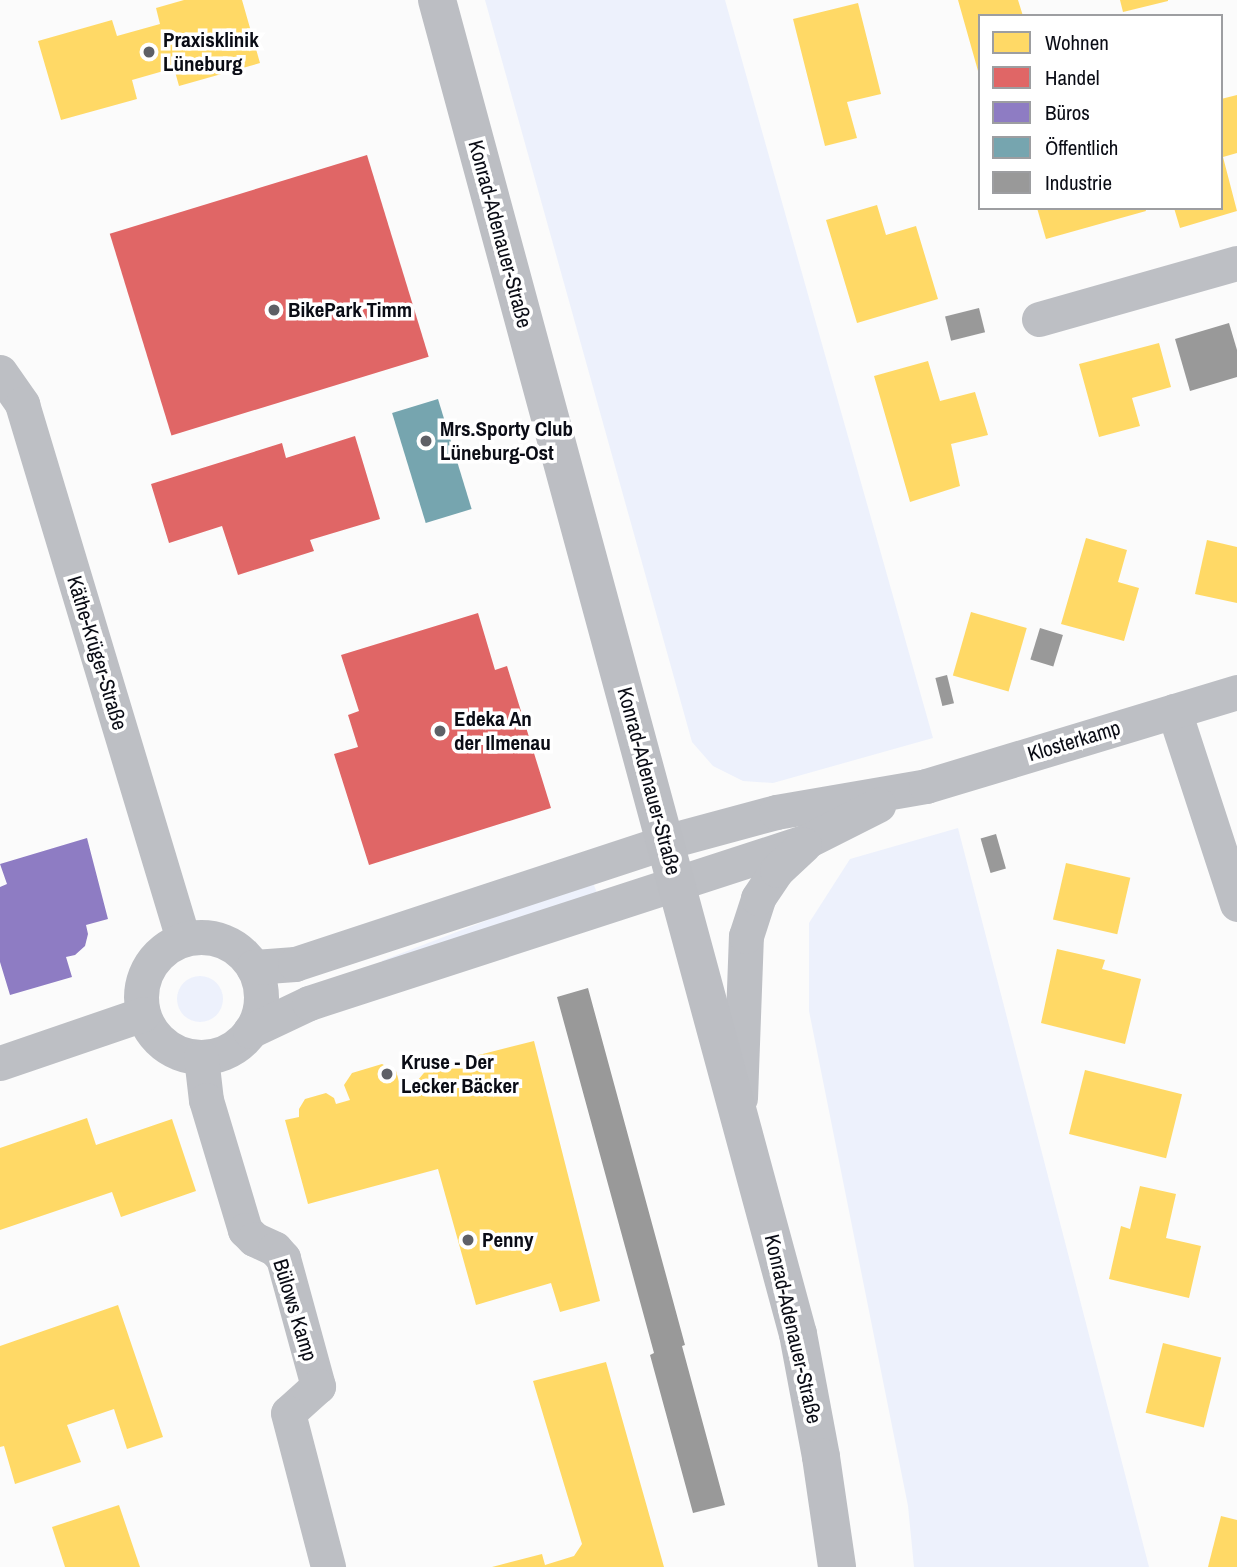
<!DOCTYPE html>
<html>
<head>
<meta charset="utf-8">
<style>
	body { margin:0 }
	#map { position:relative; width:1237px; height:1567px; overflow:hidden; background:#fbfbfb; font-family:"Archivo Narrow",sans-serif }
	div>[style] { position:absolute }
	[style*='--x'] { left:calc(var(--x)*1px); top:calc(var(--y)*1px); width:calc(var(--w)*1px); rotate:calc(var(--a)*1deg) }
	.green>* { inset:0; background:#edf1fc; transform-origin:0 0 }
	.round { border-radius:50% }
	.homes>* { inset:0; background:#ffd966; transform-origin:0 0 }
	.shops>* { inset:0; background:#e06666; transform-origin:0 0 }
	.offices>* { inset:0; background:#8e7cc3 }
	.public>* { inset:0; background:#76a5af; transform-origin:0 0 }
	.industry>* { inset:0; background:#999; transform-origin:0 0 }
	.street>* { height:35px; margin:-17.5px; padding:0 17.5px; transform-origin:17.5px; border-radius:17.5px; background:#bdbfc4 }
	.street>.ring { margin:-17.5px; padding:0; box-sizing:content-box; background:none; border:35px solid #bdbfc4; border-radius:50% }
	.secondary>* { height:38px; margin:-19px; padding:0 19px; transform-origin:19px; border-radius:19px; background:#bcbec3 }
	.dots>* { width:19px; height:19px; translate:-50% -50%; box-sizing:border-box; border:4px solid #fff; border-radius:50% }
	span { translate:-50% -50%; white-space:nowrap; text-align:center; line-height:1.15; -webkit-text-stroke:7px #fff; paint-order:stroke }
	.poi-label { font-size:21px; color:#0a0c15; font-weight:700 }
	.left { translate:0 -50%; text-align:left }
	.street-label { font-size:21px; color:#0a0c15 }
	.legend { position:absolute; left:978px; top:14px; width:245px; height:196px; box-sizing:border-box; background:#fff; border:2px solid #9d9ea1; margin:0; padding:9px 12px; list-style:none; font-size:21px; color:#0a0c15 }
	.legend li { display:flex; align-items:center; gap:14px; height:35px }
	.legend b { width:35px; border:2px solid #9d9ea1 }
</style>
</head>
<body>
<div id="map">
	<div class="green">
		<i style="clip-path:polygon(485px 0,725px 0,933px 738px,773px 783px,743px 781px,713px 766px,692px 742px)"></i>
		<i style="clip-path:polygon(958px 828px,1149px 1567px,914px 1567px,908px 1506px,809px 1011px,809px 923px,850px 859px)"></i>
		<i style="left:592px;top:880px;width:14px;height:225px;rotate:69deg"></i>
		<i class="round" style="left:177px;top:976px;width:46px;height:46px"></i>
	</div>
	<div class="homes">
		<i style="clip-path:polygon(184px 0,242px 0,260px 63px,179px 86px,174px 68px,132px 80px,137px 99px,61px 120px,38px 41px,112px 20px,117px 36px,160px 24px,156px 8px)"></i>
		<i style="clip-path:polygon(958px 0,1018px 0,1023px 16px,980px 16px,980px 78px)"></i>
		<i style="clip-path:polygon(1120px 0,1168px 0,1168px 1px,1123px 12px)"></i>
		<i style="clip-path:polygon(858px 3px,881px 94px,847px 102px,857px 138px,825px 146px,793px 19px)"></i>
		<i style="clip-path:polygon(1237px 95px,1237px 153px,1223px 157px,1237px 211px,1180px 228px,1174px 208px,1221px 208px,1221px 99px)"></i>
		<i style="clip-path:polygon(877px 205px,886px 235px,916px 226px,938px 299px,857px 323px,826px 220px)"></i>
		<i style="clip-path:polygon(1037px 208px,1145px 208px,1146px 211px,1046px 239px)"></i>
		<i style="clip-path:polygon(1159px 343px,1171px 387px,1132px 398px,1140px 426px,1099px 437px,1079px 364px)"></i>
		<i style="clip-path:polygon(928px 361px,940px 401px,975px 392px,988px 435px,951px 444px,960px 486px,910px 502px,874px 376px)"></i>
		<i style="clip-path:polygon(1086px 538px,1127px 550px,1118px 582px,1139px 588px,1124px 641px,1061px 624px)"></i>
		<i style="clip-path:polygon(1207px 540px,1237px 547px,1237px 603px,1195px 594px)"></i>
		<i style="left:971px;top:612px;width:58px;height:66px;rotate:16deg"></i>
		<i style="left:1066px;top:863px;width:66px;height:58px;rotate:13deg"></i>
		<i style="clip-path:polygon(1057px 949px,1105px 960px,1102px 969px,1141px 979px,1125px 1044px,1041px 1023px)"></i>
		<i style="clip-path:polygon(534px 1041px,600px 1301px,560px 1312px,551px 1283px,476px 1305px,438px 1169px,308px 1204px,285px 1120px,299px 1117px,299px 1109px,305px 1099px,326px 1093px,334px 1098px,336px 1104px,350px 1100px,344px 1085px,352px 1073px,382px 1064px,396px 1071px,402px 1092px,421px 1096px,418px 1080px,428px 1068px)"></i>
		<i style="left:1085px;top:1070px;width:100px;height:66px;rotate:14deg"></i>
		<i style="clip-path:polygon(87px 1118px,96px 1145px,172px 1119px,196px 1191px,121px 1217px,112px 1192px,0 1230px,0 1148px)"></i>
		<i style="clip-path:polygon(1140px 1186px,1176px 1194px,1166px 1238px,1201px 1246px,1189px 1298px,1109px 1279px,1121px 1226px,1130px 1229px)"></i>
		<i style="clip-path:polygon(118px 1305px,163px 1437px,127px 1449px,114px 1409px,67px 1425px,81px 1462px,15px 1484px,4px 1446px,0 1447px,0 1346px)"></i>
		<i style="left:1163px;top:1343px;width:60px;height:72px;rotate:14deg"></i>
		<i style="clip-path:polygon(606px 1362px,664px 1567px,492px 1567px,542px 1554px,545px 1565px,574px 1556px,582px 1544px,533px 1381px)"></i>
		<i style="clip-path:polygon(119px 1505px,140px 1567px,65px 1567px,52px 1527px)"></i>
		<i style="clip-path:polygon(1221px 1516px,1237px 1520px,1237px 1567px,1208px 1567px)"></i>
	</div>
	<div class="shops">
		<i style="left:367px;top:155px;width:211px;height:269px;rotate:73deg"></i>
		<i style="clip-path:polygon(355px 436px,380px 519px,310px 540px,314px 551px,238px 575px,222px 526px,169px 543px,151px 484px,282px 443px,286px 458px)"></i>
		<i style="clip-path:polygon(478px 613px,495px 670px,507px 666px,551px 808px,369px 865px,334px 754px,358px 747px,348px 715px,359px 711px,341px 655px)"></i>
	</div>
	<div class="offices">
		<i style="clip-path:polygon(87px 838px,108px 919px,86px 925px,88px 934px,85px 946px,75px 955px,66px 957px,72px 977px,10px 995px,0 962px,0 887px,7px 884px,0 864px)"></i>
	</div>
	<div class="public">
		<i style="left:438px;top:399px;width:115px;height:48px;rotate:73deg"></i>
	</div>
	<div class="industry">
		<i style="left:979px;top:308px;width:25px;height:35px;rotate:76deg"></i>
		<i style="clip-path:polygon(1229px 323px,1237px 350px,1237px 377px,1190px 391px,1175px 339px)"></i>
		<i style="left:1040px;top:628px;width:24px;height:33px;rotate:17deg"></i>
		<i style="left:947px;top:675px;width:29px;height:12px;rotate:76deg"></i>
		<i style="left:996px;top:834px;width:36px;height:16px;rotate:74deg"></i>
		<i style="clip-path:polygon(588px 988px,685px 1345px,682px 1346px,725px 1505px,693px 1513px,650px 1355px,654px 1353px,557px 997px)"></i>
	</div>
	<div class="street">
		<i style="--x:1039;--y:319;--w:206;--a:-15.8"></i>
		<i style="--x:0;--y:372;--w:39;--a:55"></i>
		<i style="--x:22;--y:404;--w:559;--a:73.25"></i>
		<i style="--x:1174;--y:711;--w:203;--a:71.9"></i>
		<i class="ring" style="left:141px;top:937px;width:85px;height:85px"></i>
		<i style="--x:253;--y:967;--w:42;--a:-4.1"></i>
		<i style="--x:295;--y:964;--w:390;--a:-18.2"></i>
		<i style="--x:665;--y:842;--w:115;--a:-15.1"></i>
		<i style="--x:776;--y:812;--w:152;--a:-9.8"></i>
		<i style="--x:926;--y:786;--w:325;--a:-16.8"></i>
		<i style="--x:250;--y:1031;--w:65;--a:-25.4"></i>
		<i style="--x:309;--y:1003;--w:524;--a:-18.02"></i>
		<i style="--x:807;--y:841;--w:80;--a:-26.9"></i>
		<i style="--x:201;--y:1057;--w:43;--a:83.4"></i>
		<i style="--x:206;--y:1100;--w:136;--a:73.3"></i>
		<i style="--x:245;--y:1230;--w:13;--a:45"></i>
		<i style="--x:254;--y:1239;--w:23;--a:25"></i>
		<i style="--x:275;--y:1249;--w:12;--a:48"></i>
		<i style="--x:283;--y:1258;--w:133;--a:74.7"></i>
		<i style="--x:318;--y:1386;--w:40;--a:138"></i>
		<i style="--x:288;--y:1413;--w:159;--a:75.4"></i>
		<i style="--x:0;--y:1063;--w:151;--a:-18.9"></i>
		<i style="--x:740;--y:1098;--w:162;--a:-87.9"></i>
		<i style="--x:746;--y:936;--w:40;--a:-72"></i>
		<i style="--x:758;--y:898;--w:34;--a:-56"></i>
		<i style="--x:777;--y:870;--w:37;--a:-43"></i>
	</div>
	<div class="secondary">
		<i style="--x:437;--y:0;--w:1382;--a:74.86"></i>
		<i style="--x:798;--y:1334;--w:125;--a:79.4"></i>
		<i style="--x:821;--y:1457;--w:111;--a:81.7"></i>
	</div>
	<div class="dots">
		<i style="left:149px;top:52px;background:#5e6066"></i>
		<i style="left:274px;top:310px;background:#5e6066"></i>
		<i style="left:426px;top:441px;background:#5e6066"></i>
		<i style="left:440px;top:731px;background:#5e6066"></i>
		<i style="left:387px;top:1074px;background:#5e6066"></i>
		<i style="left:468px;top:1240px;background:#5e6066"></i>
	</div>
	<div class="poi-label">
		<span class="left" style="left:163px;top:52px">Praxisklinik<br>Lüneburg</span>
		<span class="left" style="left:288px;top:310px">BikePark Timm</span>
		<span class="left" style="left:440px;top:441px">Mrs.Sporty Club<br>Lüneburg-Ost</span>
		<span class="left" style="left:454px;top:731px">Edeka An<br>der Ilmenau</span>
		<span class="left" style="left:401px;top:1074px">Kruse - Der<br>Lecker Bäcker</span>
		<span class="left" style="left:482px;top:1240px">Penny</span>
	</div>
	<div class="street-label">
		<span style="left:500px;top:234px;rotate:75deg">Konrad-Adenauer-Straße</span>
		<span style="left:97px;top:653px;rotate:73deg">Käthe-Krüger-Straße</span>
		<span style="left:1074px;top:741px;rotate:-17deg">Klosterkamp</span>
		<span style="left:649px;top:781px;rotate:75deg">Konrad-Adenauer-Straße</span>
		<span style="left:295px;top:1310px;rotate:73deg">Bülows Kamp</span>
		<span style="left:793px;top:1329px;rotate:77deg">Konrad-Adenauer-Straße</span>
	</div>
	<ul class="legend">
	<li><b style="height:19px;background:#ffd966"></b>Wohnen</li>
	<li><b style="height:19px;background:#e06666"></b>Handel</li>
	<li><b style="height:19px;background:#8e7cc3"></b>Büros</li>
	<li><b style="height:19px;background:#76a5af"></b>Öffentlich</li>
	<li><b style="height:19px;background:#999"></b>Industrie</li>
	</ul>
</div>
</body>
</html>
